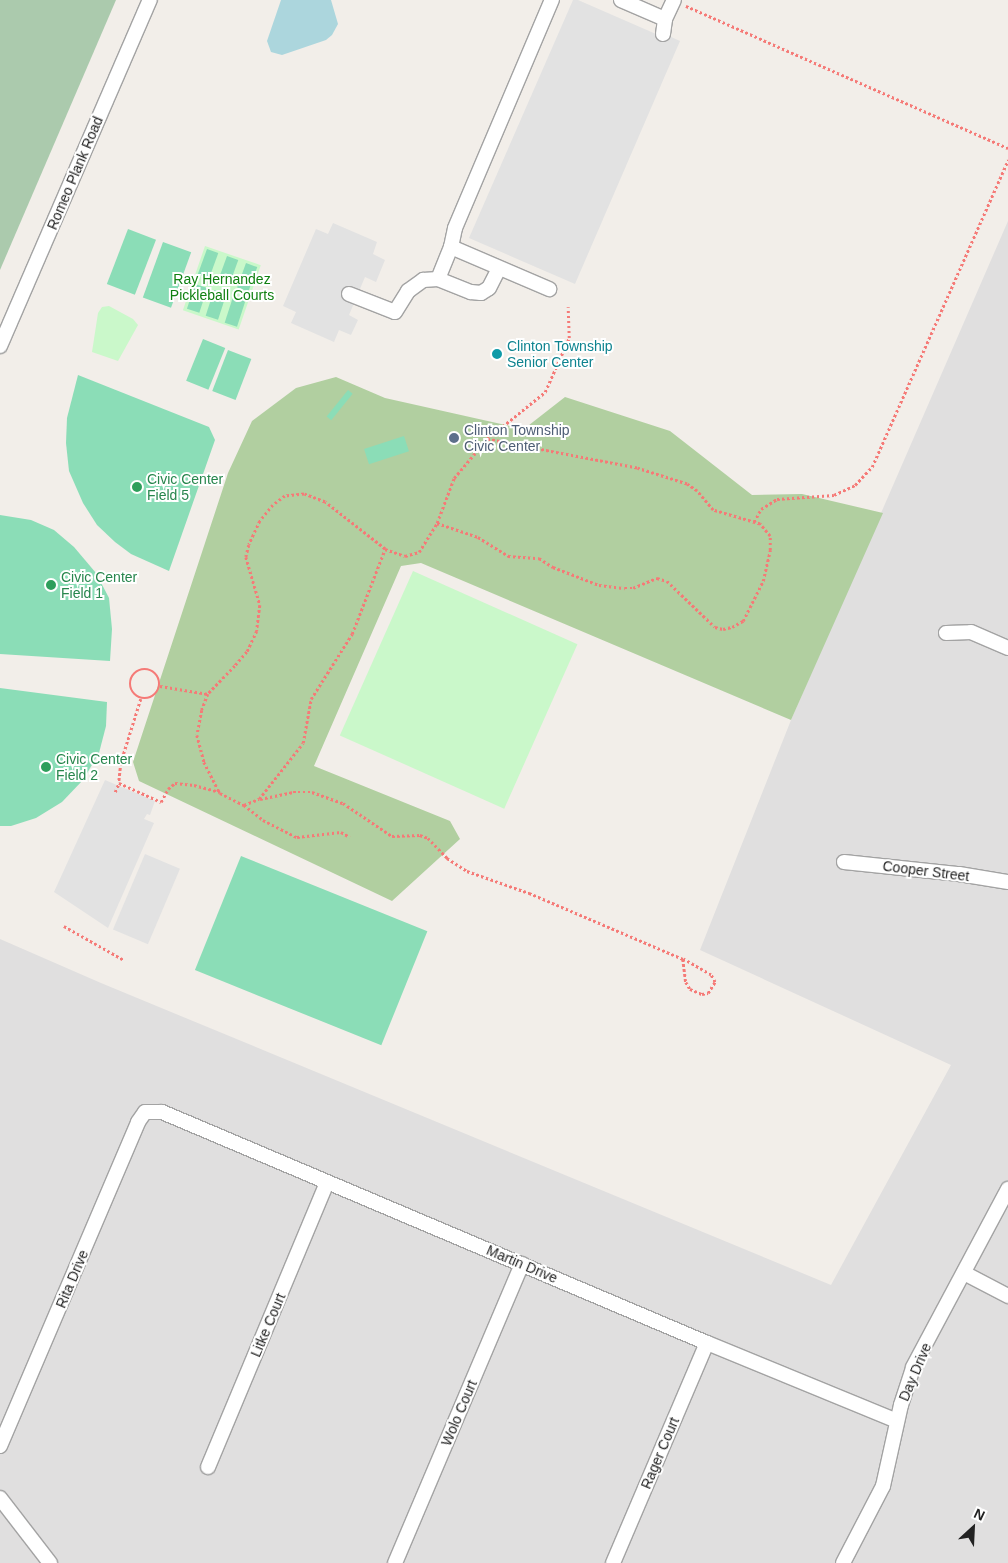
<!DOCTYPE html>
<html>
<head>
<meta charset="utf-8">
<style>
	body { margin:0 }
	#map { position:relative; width:1008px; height:1563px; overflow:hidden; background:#f2eee9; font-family:Helvetica,sans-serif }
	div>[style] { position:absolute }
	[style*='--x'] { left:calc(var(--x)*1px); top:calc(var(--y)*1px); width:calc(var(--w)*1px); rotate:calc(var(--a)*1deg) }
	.residential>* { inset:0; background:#e0dfdf }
	.forest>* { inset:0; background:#b1cfa0 }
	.cemetery>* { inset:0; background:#abcaad }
	.park>* { inset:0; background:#caf8ca; transform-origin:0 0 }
	.pitch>* { inset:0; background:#8bddb7; transform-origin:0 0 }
	.parking>* { inset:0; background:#e2e2e2; transform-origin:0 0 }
	.water>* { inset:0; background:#acd6dd }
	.path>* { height:2.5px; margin-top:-1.25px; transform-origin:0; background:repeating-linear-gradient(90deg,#f57a77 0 2.5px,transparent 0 5px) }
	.path>.ring { margin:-1.25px; padding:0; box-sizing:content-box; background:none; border:2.5px solid #f57a77; border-radius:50% }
	.roads { filter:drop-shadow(1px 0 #a3a3a3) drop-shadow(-1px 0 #a3a3a3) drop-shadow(0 1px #a3a3a3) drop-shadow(0 -1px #a3a3a3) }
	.minor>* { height:14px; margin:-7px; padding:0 7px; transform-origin:7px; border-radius:7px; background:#fff }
	.dots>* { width:14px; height:14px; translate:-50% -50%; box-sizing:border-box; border:2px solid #fff; border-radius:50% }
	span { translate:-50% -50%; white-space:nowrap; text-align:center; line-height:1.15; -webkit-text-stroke:4px #fff; paint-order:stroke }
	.street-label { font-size:14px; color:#222 }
	.park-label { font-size:14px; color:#108011 }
	.culture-label { font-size:14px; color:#0d838f }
	.left { translate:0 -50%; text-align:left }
	.service-label { font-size:14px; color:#4e5e75 }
	.leisure-label { font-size:14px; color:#27864d }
	.north { position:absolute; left:948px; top:1503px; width:50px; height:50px; -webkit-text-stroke:4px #fff; paint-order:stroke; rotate:25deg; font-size:14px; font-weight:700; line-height:20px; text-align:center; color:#222 }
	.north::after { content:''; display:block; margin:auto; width:18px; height:22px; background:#222; clip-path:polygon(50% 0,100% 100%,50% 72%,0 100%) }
</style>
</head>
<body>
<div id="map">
	<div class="residential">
		<i style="clip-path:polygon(1008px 221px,1008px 1563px,0 1563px,0 939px,101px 983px,831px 1285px,951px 1065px,700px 950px,791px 720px)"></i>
	</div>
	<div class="forest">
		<i style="clip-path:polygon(336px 377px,385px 398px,524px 429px,565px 397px,670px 431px,752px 495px,802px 494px,883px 513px,791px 720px,421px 563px,401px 566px,314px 766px,450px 821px,460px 839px,392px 901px,139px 781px,133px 762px,228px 473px,252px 421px,296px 388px)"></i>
	</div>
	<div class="cemetery">
		<i style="clip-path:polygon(0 0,116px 0,0 270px)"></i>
	</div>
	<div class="park">
		<i style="left:205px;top:246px;width:59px;height:68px;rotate:19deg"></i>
		<i style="clip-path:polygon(109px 306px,133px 319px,138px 325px,118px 361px,92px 352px,98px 313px,102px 307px)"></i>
		<i style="left:413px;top:571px;width:180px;height:180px;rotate:24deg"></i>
	</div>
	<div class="pitch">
		<i style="left:128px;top:229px;width:30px;height:59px;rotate:21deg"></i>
		<i style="left:163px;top:242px;width:30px;height:59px;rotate:20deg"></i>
		<i style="left:207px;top:249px;width:12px;height:27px;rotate:20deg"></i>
		<i style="left:227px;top:256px;width:12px;height:26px;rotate:20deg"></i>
		<i style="left:246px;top:263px;width:12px;height:26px;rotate:20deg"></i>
		<i style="left:195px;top:284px;width:13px;height:26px;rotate:18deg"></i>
		<i style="left:214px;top:290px;width:13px;height:27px;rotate:18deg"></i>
		<i style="left:233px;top:297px;width:13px;height:27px;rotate:18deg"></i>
		<i style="left:203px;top:339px;width:24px;height:45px;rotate:22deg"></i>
		<i style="left:228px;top:350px;width:25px;height:44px;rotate:21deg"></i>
		<i style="clip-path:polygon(78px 375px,209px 427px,215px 440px,169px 571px,131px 554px,115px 542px,97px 525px,83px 503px,69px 471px,66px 443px,67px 418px)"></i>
		<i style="left:348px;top:390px;width:6px;height:34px;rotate:39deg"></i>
		<i style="left:404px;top:436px;width:16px;height:42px;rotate:72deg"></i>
		<i style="clip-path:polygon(0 515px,31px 520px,54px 530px,74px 547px,96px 573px,109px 598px,112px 629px,110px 661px,0 654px)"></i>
		<i style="clip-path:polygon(0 688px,107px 702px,106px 726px,99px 753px,83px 780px,62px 802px,36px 818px,11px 826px,0 826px)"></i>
		<i style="left:241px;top:856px;width:201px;height:123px;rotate:22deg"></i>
	</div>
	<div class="parking">
		<i style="clip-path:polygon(573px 0,578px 0,656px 34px,658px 31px,680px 41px,575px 284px,469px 238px)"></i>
		<i style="clip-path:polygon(333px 223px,377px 242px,373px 254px,385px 260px,376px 282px,365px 277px,349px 315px,358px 320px,351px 335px,339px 330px,334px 342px,291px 323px,296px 312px,283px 306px,316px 229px,328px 234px)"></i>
		<i style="clip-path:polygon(105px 780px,155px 801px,150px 815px,147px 814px,144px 819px,154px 823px,108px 928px,54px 892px)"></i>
		<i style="left:145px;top:854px;width:38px;height:82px;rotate:23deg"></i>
	</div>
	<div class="water">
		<i style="clip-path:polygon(281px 0,331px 0,338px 24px,332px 35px,326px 40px,282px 55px,271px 52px,267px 41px)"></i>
	</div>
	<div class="path">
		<i style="--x:686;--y:6;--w:352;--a:23.8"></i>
		<i style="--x:754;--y:522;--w:15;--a:-62"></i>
		<i style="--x:761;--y:509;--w:19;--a:-32"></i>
		<i style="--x:777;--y:499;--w:57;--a:-4"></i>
		<i style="--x:834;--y:495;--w:23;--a:-25"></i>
		<i style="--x:855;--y:485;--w:25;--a:-47"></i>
		<i style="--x:872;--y:467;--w:336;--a:-66.1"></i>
		<i style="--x:437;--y:523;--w:43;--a:18.9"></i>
		<i style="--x:478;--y:537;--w:36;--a:32"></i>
		<i style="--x:508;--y:556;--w:31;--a:4"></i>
		<i style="--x:539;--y:558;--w:17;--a:33"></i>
		<i style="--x:553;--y:567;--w:49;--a:21.4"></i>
		<i style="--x:599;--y:585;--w:26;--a:7"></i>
		<i style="--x:625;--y:588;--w:8;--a:0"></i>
		<i style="--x:633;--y:588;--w:26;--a:-23"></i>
		<i style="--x:657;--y:578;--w:10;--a:17"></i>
		<i style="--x:667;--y:581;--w:66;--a:43.8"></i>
		<i style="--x:715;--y:627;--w:8;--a:14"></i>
		<i style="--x:723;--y:629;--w:9;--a:-13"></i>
		<i style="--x:732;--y:627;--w:13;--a:-29"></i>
		<i style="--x:743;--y:621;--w:45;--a:-63.4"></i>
		<i style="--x:763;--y:581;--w:32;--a:-77"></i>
		<i style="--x:770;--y:550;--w:14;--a:-90"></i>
		<i style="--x:770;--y:536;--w:16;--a:-130"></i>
		<i style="--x:760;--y:524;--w:49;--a:-163.4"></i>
		<i style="--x:713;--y:510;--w:25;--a:-130"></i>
		<i style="--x:697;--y:491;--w:12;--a:-145"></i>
		<i style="--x:687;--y:484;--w:52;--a:-162.3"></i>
		<i style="--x:637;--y:468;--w:153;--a:-169.1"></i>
		<i style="--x:385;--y:549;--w:21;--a:19"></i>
		<i style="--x:405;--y:556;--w:15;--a:-16"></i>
		<i style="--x:419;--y:552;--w:34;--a:-58"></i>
		<i style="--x:437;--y:523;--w:48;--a:-69.3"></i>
		<i style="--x:454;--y:478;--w:51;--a:-49.8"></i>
		<i style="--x:487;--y:439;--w:75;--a:-39"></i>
		<i style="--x:545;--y:392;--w:59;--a:-66"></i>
		<i style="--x:569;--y:338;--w:31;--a:-92"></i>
		<i class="ring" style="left:130px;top:669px;width:27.5px;height:27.5px"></i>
		<i style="--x:160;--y:686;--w:49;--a:9.5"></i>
		<i style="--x:141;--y:699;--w:67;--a:107.4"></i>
		<i style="--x:121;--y:763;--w:20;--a:96"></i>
		<i style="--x:119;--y:783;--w:46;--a:24.3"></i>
		<i style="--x:161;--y:802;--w:15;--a:-62"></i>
		<i style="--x:168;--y:789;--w:9;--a:-41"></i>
		<i style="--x:175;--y:783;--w:19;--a:6"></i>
		<i style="--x:194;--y:785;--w:27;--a:15"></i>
		<i style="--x:115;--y:792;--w:10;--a:-66"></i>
		<i style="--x:260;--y:799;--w:34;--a:-12"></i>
		<i style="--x:293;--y:792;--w:19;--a:0"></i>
		<i style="--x:312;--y:792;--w:33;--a:20"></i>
		<i style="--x:343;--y:803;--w:59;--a:34"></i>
		<i style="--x:392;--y:836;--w:28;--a:-2"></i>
		<i style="--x:420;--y:835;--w:9;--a:21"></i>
		<i style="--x:428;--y:838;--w:28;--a:46"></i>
		<i style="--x:447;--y:858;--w:24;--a:33"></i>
		<i style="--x:467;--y:871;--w:66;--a:19.5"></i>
		<i style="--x:529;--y:893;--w:168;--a:23.2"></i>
		<i style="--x:683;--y:959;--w:23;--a:83"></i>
		<i style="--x:686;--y:982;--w:8;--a:60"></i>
		<i style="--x:690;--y:989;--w:13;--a:23"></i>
		<i style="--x:702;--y:994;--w:6;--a:-9"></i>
		<i style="--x:708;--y:993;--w:13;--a:-58"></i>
		<i style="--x:715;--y:982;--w:8;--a:-120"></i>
		<i style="--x:711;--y:975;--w:32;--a:-150"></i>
		<i style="--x:244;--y:805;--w:16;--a:-22"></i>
		<i style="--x:259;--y:799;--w:71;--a:-51.8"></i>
		<i style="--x:303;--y:743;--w:45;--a:-79.7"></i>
		<i style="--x:311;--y:699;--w:77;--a:-57.8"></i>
		<i style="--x:352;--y:634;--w:91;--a:-68.8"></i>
		<i style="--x:385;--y:549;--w:76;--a:-141.9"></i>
		<i style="--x:325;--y:502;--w:22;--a:-159"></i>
		<i style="--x:304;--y:494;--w:19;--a:174"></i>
		<i style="--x:285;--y:496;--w:15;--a:143"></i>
		<i style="--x:273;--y:505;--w:21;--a:129"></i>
		<i style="--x:260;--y:521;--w:26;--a:115"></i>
		<i style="--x:249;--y:545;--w:12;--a:104"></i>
		<i style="--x:246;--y:557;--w:50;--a:73.7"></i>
		<i style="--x:260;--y:605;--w:26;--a:97"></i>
		<i style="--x:257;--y:631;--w:23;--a:115"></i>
		<i style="--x:247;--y:652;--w:18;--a:131"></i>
		<i style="--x:235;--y:666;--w:39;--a:134"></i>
		<i style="--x:208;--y:694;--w:17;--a:111"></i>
		<i style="--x:202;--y:710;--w:25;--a:101"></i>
		<i style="--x:197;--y:735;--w:28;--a:75"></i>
		<i style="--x:204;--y:762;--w:35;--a:63"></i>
		<i style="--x:220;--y:793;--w:27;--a:27"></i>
		<i style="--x:244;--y:805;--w:24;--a:38"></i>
		<i style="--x:263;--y:820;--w:38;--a:27"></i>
		<i style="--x:297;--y:837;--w:44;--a:-6.5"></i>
		<i style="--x:341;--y:832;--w:10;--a:29"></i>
		<i style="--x:64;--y:926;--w:69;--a:29.5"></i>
	</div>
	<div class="roads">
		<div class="minor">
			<i style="--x:621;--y:0;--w:48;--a:23.4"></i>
			<i style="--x:663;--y:34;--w:15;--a:-82"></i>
			<i style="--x:665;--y:19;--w:21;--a:-65"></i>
			<i style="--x:451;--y:247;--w:107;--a:23.2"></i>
			<i style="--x:438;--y:279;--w:35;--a:-68"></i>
			<i style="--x:451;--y:247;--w:19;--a:-78"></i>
			<i style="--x:455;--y:228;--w:248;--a:-67"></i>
			<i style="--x:349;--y:294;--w:49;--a:21.4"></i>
			<i style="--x:395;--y:312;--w:25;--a:-58"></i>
			<i style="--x:408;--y:291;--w:19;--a:-36"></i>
			<i style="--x:423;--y:280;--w:15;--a:-4"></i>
			<i style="--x:438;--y:279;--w:35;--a:22"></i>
			<i style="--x:471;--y:292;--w:10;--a:6"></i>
			<i style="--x:481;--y:293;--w:9;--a:-32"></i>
			<i style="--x:489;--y:288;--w:22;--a:-63"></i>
			<i style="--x:0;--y:346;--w:377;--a:-66.6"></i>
			<i style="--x:946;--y:633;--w:25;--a:-2"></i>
			<i style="--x:971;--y:632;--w:40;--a:23.4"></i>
			<i style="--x:844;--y:862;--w:116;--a:6"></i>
			<i style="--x:959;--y:874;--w:50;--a:9.3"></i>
			<i style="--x:964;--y:1273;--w:50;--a:27.6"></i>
			<i style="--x:0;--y:1446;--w:352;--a:-66.9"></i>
			<i style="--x:138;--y:1122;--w:12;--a:-55"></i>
			<i style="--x:145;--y:1112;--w:17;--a:0"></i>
			<i style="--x:162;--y:1112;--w:592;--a:22.97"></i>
			<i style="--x:707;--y:1343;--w:205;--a:22.3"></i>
			<i style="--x:208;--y:1467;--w:308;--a:-67.3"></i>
			<i style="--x:0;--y:1498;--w:82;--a:52.4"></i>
			<i style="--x:395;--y:1563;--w:325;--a:-67"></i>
			<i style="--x:613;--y:1563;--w:239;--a:-66.9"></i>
			<i style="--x:843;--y:1563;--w:87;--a:-62.5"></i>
			<i style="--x:883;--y:1486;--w:83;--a:-77.5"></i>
			<i style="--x:901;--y:1405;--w:40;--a:-72"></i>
			<i style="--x:913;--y:1367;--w:202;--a:-61.9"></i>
		</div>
	</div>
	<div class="dots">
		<i style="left:497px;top:354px;background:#0f9aa8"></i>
		<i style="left:454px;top:438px;background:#5c6f8a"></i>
		<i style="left:137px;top:487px;background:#2e9e5b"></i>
		<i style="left:51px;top:585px;background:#2e9e5b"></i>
		<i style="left:46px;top:767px;background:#2e9e5b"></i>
	</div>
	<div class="street-label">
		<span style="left:75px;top:173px;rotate:-67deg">Romeo Plank Road</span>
		<span style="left:926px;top:871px;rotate:7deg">Cooper Street</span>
		<span style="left:522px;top:1264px;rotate:23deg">Martin Drive</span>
		<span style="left:72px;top:1279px;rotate:-67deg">Rita Drive</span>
		<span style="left:268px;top:1325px;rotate:-67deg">Litke Court</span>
		<span style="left:915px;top:1372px;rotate:-67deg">Day Drive</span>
		<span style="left:459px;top:1413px;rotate:-67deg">Wolo Court</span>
		<span style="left:660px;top:1453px;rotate:-67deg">Rager Court</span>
	</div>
	<div class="park-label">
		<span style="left:222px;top:287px">Ray Hernandez<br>Pickleball Courts</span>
	</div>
	<div class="culture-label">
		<span class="left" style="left:507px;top:354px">Clinton Township<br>Senior Center</span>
	</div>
	<div class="service-label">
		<span class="left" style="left:464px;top:438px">Clinton Township<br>Civic Center</span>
	</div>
	<div class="leisure-label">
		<span class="left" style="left:147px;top:487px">Civic Center<br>Field 5</span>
		<span class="left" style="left:61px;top:585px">Civic Center<br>Field 1</span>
		<span class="left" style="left:56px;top:767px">Civic Center<br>Field 2</span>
	</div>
	<div class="north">N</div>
</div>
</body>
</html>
